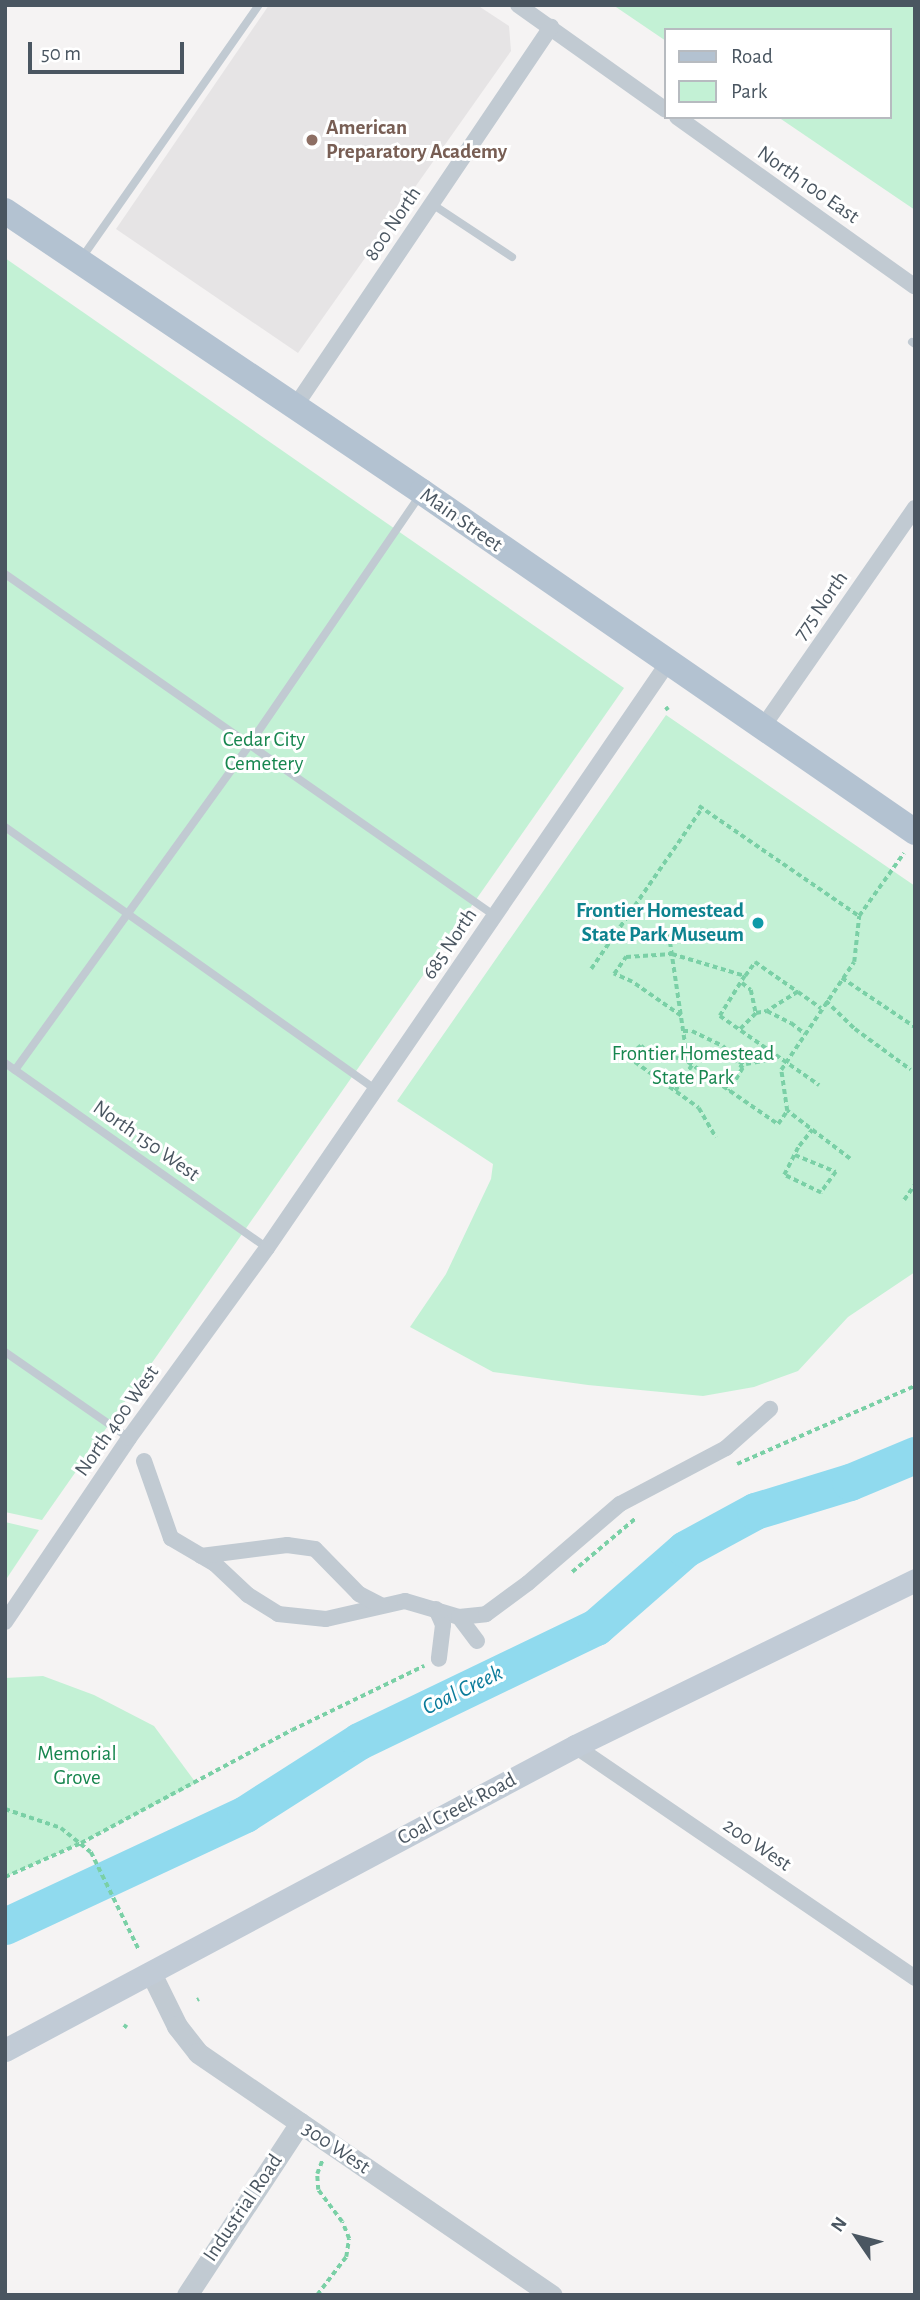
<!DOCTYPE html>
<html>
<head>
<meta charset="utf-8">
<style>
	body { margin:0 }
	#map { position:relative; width:920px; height:2300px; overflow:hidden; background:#f5f3f3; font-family:"Alegreya Sans",sans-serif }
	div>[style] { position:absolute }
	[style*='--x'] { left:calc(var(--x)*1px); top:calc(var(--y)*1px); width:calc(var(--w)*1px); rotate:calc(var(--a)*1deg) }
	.education>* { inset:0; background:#e6e4e5 }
	.green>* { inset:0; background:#c3f1d5 }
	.river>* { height:37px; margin:-18.5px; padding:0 18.5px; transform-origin:18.5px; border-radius:18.5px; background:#90daee }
	.path>* { height:3.5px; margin-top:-1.75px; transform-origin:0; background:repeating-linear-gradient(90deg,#7ad0a6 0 5px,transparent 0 8.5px) }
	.service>* { height:8px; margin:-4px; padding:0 4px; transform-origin:4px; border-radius:4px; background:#c1cad2 }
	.minor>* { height:16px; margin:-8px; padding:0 8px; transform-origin:8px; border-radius:8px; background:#c1cad2 }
	.tertiary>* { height:21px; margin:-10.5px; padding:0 10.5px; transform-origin:10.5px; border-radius:10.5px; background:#c1cad2 }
	.secondary>* { height:23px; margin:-11.5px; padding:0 11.5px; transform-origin:11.5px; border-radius:11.5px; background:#c1cbd6 }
	.primary>* { height:26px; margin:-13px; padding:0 13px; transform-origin:13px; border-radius:13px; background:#b3c2d1 }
	.dots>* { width:19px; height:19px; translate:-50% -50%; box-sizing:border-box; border:4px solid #fff; border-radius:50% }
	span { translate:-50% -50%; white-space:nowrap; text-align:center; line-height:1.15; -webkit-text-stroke:6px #fff; paint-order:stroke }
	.education-label { font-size:21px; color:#785e54; font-weight:700 }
	.left { translate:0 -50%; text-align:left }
	.street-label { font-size:21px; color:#4a5661 }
	.park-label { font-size:21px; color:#17864f }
	.culture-label { font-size:21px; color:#0d838f; font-weight:700 }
	.right { translate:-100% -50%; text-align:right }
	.water-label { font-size:23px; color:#0c7c9b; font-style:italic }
	.frame { position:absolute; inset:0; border:7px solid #4a5661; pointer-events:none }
	.legend { position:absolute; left:664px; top:28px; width:228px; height:91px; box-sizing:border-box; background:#fff; border:2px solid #b7bbc0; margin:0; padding:9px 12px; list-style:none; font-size:21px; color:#4a5661 }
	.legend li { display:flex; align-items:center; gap:14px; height:35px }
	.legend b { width:35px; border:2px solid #b7bbc0 }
	.north { position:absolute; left:822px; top:2202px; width:70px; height:70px; -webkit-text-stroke:5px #fff; paint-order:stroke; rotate:305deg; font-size:19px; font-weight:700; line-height:28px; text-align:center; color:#4a5661 }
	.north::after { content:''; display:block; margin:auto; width:24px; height:32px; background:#4a5661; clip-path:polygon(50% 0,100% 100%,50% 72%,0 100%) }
	.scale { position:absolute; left:28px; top:42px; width:156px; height:32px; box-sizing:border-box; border:4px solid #4a5661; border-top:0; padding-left:9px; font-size:21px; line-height:24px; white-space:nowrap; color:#4a5661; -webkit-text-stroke:5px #fff; paint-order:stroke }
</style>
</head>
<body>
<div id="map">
	<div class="education">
		<i style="clip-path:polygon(269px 5px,477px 5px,509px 26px,511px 51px,298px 353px,116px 229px)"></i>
	</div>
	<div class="green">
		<i style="clip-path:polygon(613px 5px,915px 5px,915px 210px,778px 117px,890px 117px,890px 30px,666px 30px,666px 41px)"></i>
		<i style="clip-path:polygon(5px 258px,624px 688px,42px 1520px,5px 1512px)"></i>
		<i style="clip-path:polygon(666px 715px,915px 886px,915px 1272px,848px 1317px,798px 1371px,754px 1387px,703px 1396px,588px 1385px,493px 1372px,410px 1327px,446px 1274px,491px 1179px,493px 1164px,397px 1101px)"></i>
		<i style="clip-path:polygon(5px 1522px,39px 1530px,5px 1581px)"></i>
		<i style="clip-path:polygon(43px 1676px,94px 1695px,154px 1726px,196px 1783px,81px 1843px,5px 1877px,5px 1678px)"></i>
	</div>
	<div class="river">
		<i style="--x:5;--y:1926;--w:265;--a:-25"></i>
		<i style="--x:245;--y:1814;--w:135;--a:-32.6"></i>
		<i style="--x:359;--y:1741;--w:263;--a:-25.7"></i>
		<i style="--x:596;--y:1627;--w:118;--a:-41.2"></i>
		<i style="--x:685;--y:1549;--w:80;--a:-28.5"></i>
		<i style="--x:755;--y:1511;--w:99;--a:-17"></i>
		<i style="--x:850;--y:1482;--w:70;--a:-22.6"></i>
	</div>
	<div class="path">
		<i style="--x:666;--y:707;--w:4;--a:56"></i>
		<i style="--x:699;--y:806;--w:194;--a:34.5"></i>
		<i style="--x:859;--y:916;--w:77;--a:-54.5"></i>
		<i style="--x:669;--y:934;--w:129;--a:81.6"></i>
		<i style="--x:688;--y:1062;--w:109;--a:34.6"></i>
		<i style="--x:778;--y:1124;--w:16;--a:-55"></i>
		<i style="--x:591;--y:969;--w:196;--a:-55.4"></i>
		<i style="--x:745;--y:976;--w:17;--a:-54"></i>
		<i style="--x:755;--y:962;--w:52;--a:34.9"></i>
		<i style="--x:798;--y:992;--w:36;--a:148"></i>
		<i style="--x:842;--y:978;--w:88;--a:33.9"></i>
		<i style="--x:742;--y:983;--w:11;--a:38"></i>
		<i style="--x:751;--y:990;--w:24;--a:78"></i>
		<i style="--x:798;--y:992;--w:28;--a:35"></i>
		<i style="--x:826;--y:1001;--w:40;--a:44"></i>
		<i style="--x:855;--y:1029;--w:69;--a:36.2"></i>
		<i style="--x:681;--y:1016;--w:60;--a:-145.2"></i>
		<i style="--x:632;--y:982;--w:20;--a:-156"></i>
		<i style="--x:614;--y:974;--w:21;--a:-55"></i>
		<i style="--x:626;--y:957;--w:46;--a:-3.7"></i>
		<i style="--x:672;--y:954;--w:76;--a:16.8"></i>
		<i style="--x:745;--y:976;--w:47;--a:122"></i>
		<i style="--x:720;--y:1016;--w:121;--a:34.9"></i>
		<i style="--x:740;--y:1029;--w:23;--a:-45"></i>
		<i style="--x:756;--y:1013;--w:11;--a:-10"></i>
		<i style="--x:767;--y:1011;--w:27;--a:27"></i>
		<i style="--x:791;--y:1023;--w:18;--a:38"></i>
		<i style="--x:683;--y:1031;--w:9;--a:0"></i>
		<i style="--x:692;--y:1031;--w:34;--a:26"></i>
		<i style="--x:723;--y:1046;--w:30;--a:48"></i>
		<i style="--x:743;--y:1068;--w:27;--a:121"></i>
		<i style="--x:687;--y:1059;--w:30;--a:-176"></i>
		<i style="--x:657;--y:1057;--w:8;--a:-166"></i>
		<i style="--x:649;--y:1055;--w:12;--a:-132"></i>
		<i style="--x:641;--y:1046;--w:17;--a:140"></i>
		<i style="--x:628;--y:1057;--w:87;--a:35.7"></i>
		<i style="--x:699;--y:1108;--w:34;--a:60"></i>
		<i style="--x:739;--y:1062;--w:7;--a:16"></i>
		<i style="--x:746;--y:1064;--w:34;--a:-10"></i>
		<i style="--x:675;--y:1091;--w:31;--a:-57"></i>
		<i style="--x:795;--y:1155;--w:44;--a:22.5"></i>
		<i style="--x:836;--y:1172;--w:26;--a:126"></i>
		<i style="--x:821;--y:1193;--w:41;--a:-154.1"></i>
		<i style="--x:784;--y:1175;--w:33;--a:-63"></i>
		<i style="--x:799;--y:1146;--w:21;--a:-51"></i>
		<i style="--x:850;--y:1159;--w:79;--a:-142.7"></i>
		<i style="--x:787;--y:1111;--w:41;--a:-98.3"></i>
		<i style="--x:781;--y:1070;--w:130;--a:-55.9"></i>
		<i style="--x:854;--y:962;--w:46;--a:-83.8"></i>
		<i style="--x:904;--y:1200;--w:19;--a:-55"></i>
		<i style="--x:737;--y:1464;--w:194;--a:-23.7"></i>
		<i style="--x:572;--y:1572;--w:84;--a:-40.2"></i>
		<i style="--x:5;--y:1809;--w:59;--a:18.7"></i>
		<i style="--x:61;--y:1828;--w:38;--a:39"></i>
		<i style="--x:91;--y:1852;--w:109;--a:63.9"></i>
		<i style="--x:5;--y:1877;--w:83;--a:-24.1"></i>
		<i style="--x:81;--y:1843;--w:239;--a:-28.2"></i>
		<i style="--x:292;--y:1730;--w:147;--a:-25.9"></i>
		<i style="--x:197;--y:2000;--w:2;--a:-27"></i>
		<i style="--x:124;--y:2028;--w:4;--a:-56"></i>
		<i style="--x:317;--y:2295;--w:48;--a:-52.7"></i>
		<i style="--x:346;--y:2257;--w:18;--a:-81"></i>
		<i style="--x:349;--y:2239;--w:18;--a:-112"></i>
		<i style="--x:342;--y:2222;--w:40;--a:-127"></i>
		<i style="--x:318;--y:2190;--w:16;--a:-94"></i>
		<i style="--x:317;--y:2174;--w:14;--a:-69"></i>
	</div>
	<div class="service">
		<i style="--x:432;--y:204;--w:96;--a:33.5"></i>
		<i style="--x:81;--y:259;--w:310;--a:-55"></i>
		<i style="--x:912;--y:342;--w:4;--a:34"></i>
		<i style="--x:5;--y:574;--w:598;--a:34.91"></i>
		<i style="--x:5;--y:827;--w:455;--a:35.3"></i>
		<i style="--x:5;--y:1063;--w:321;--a:35.2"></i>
		<i style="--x:15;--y:1070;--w:400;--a:-54.2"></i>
		<i style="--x:249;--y:745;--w:303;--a:-55.6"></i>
		<i style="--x:5;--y:1352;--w:151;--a:34.7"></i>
	</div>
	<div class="minor">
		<i style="--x:518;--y:5;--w:181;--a:35.4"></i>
		<i style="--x:677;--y:117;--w:292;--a:35.5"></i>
		<i style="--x:294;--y:408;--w:460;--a:-56"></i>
		<i style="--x:762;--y:728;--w:268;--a:-55.2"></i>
		<i style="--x:144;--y:1461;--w:82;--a:70.7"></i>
		<i style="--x:171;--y:1538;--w:51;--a:30.6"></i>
		<i style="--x:215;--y:1564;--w:45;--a:43.2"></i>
		<i style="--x:248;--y:1595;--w:36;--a:32"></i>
		<i style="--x:278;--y:1614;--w:48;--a:5.9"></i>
		<i style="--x:326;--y:1619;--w:81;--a:-12.8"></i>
		<i style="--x:405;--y:1601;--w:56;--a:16.5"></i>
		<i style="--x:459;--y:1617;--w:27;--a:-6"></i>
		<i style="--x:486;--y:1614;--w:52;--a:-36.4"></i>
		<i style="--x:528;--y:1583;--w:121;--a:-40.7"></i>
		<i style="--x:620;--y:1504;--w:120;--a:-27.8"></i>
		<i style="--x:726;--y:1448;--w:59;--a:-41.6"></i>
		<i style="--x:201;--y:1556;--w:87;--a:-7.3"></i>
		<i style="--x:287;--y:1545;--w:28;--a:8"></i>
		<i style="--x:315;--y:1549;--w:63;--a:45.6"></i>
		<i style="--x:359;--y:1594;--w:25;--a:27"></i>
		<i style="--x:436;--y:1609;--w:17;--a:66"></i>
		<i style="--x:443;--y:1625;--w:34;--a:97"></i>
		<i style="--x:459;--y:1617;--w:30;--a:53"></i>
		<i style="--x:5;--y:1622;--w:222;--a:-56"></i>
		<i style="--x:129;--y:1438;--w:235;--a:-54"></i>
		<i style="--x:267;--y:1248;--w:708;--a:-55.59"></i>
		<i style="--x:575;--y:1746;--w:412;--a:34.3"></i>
	</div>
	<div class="tertiary">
		<i style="--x:151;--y:1973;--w:59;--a:63.9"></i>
		<i style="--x:177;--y:2026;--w:34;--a:52"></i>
		<i style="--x:198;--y:2053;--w:429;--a:34.4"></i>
		<i style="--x:187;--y:2295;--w:206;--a:-56.7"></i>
	</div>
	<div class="secondary">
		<i style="--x:5;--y:2050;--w:646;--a:-28.07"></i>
		<i style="--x:575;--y:1746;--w:378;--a:-26"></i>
	</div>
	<div class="primary">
		<i style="--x:5;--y:211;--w:503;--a:33.97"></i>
		<i style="--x:422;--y:492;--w:599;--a:34.59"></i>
	</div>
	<div class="dots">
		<i style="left:312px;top:140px;background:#8d6e63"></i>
		<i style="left:758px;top:923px;background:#0f9aa8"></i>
	</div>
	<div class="education-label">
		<span class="left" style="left:326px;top:140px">American<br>Preparatory Academy</span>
	</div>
	<div class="street-label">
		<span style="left:808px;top:185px;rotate:35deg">North 100 East</span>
		<span style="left:393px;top:224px;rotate:-56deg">800 North</span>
		<span style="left:461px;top:520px;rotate:35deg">Main Street</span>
		<span style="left:821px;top:606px;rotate:-55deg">775 North</span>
		<span style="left:450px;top:944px;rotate:-56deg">685 North</span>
		<span style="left:146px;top:1141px;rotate:35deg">North 150 West</span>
		<span style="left:117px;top:1421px;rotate:-55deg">North 400 West</span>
		<span style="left:457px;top:1809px;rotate:-28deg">Coal Creek Road</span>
		<span style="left:757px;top:1845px;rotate:34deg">200 West</span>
		<span style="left:336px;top:2148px;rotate:34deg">300 West</span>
		<span style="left:243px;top:2208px;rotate:-56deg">Industrial Road</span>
	</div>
	<div class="park-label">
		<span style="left:264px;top:752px">Cedar City<br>Cemetery</span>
		<span style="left:693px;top:1066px">Frontier Homestead<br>State Park</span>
		<span style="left:77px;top:1766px">Memorial<br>Grove</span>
	</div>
	<div class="culture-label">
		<span class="right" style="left:744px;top:923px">Frontier Homestead<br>State Park Museum</span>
	</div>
	<div class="water-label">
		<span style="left:463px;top:1691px;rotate:-26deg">Coal Creek</span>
	</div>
	<div class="frame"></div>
	<ul class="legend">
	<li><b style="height:9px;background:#b3c2d1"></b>Road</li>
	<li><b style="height:19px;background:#c3f1d5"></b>Park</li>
	</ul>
	<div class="north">N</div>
	<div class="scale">50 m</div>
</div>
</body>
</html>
